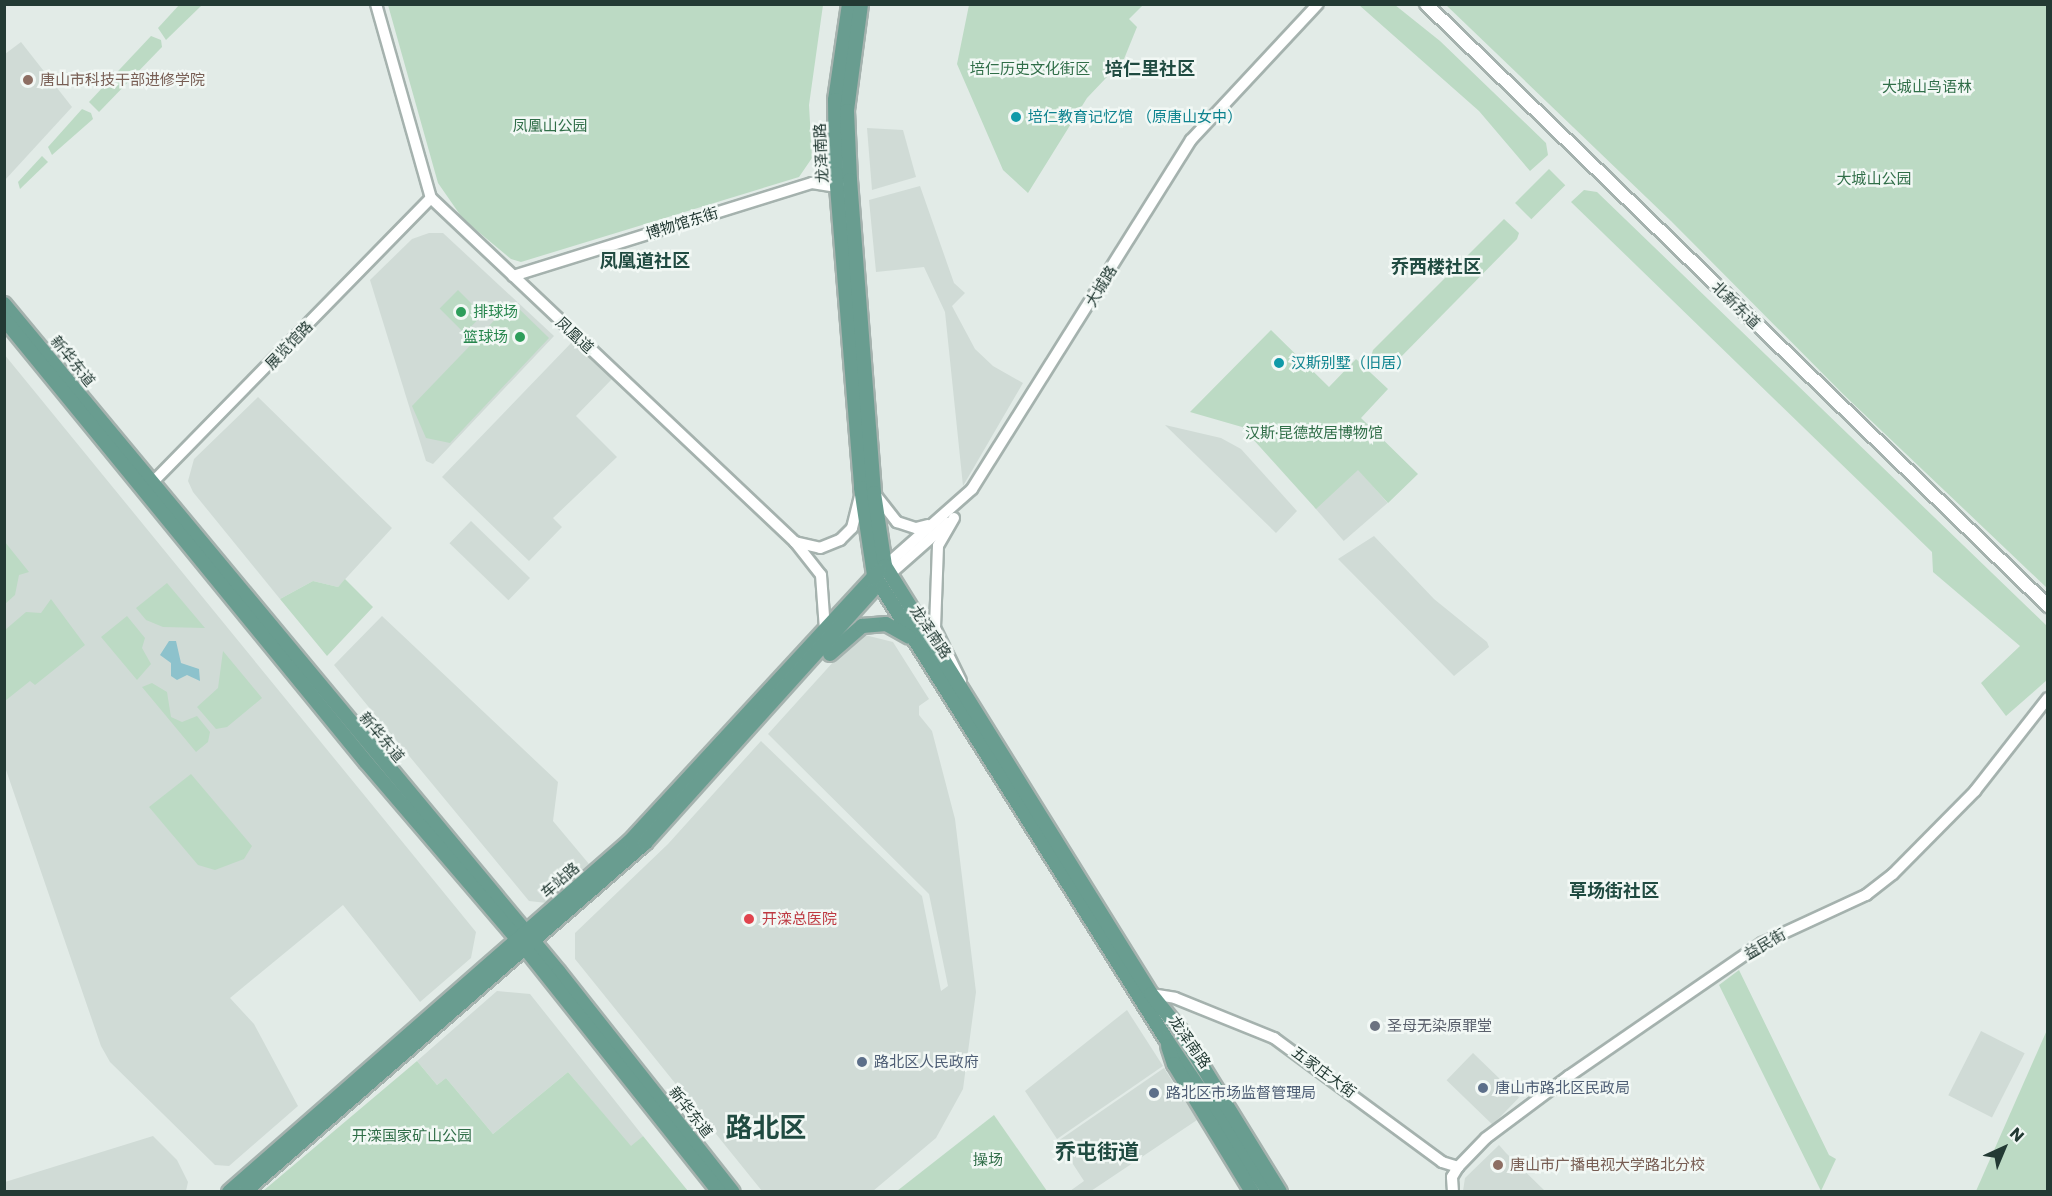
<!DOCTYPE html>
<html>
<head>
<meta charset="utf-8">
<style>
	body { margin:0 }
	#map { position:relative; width:2052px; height:1196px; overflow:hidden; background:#e2ebe7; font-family:Poppins,"Noto Sans SC",sans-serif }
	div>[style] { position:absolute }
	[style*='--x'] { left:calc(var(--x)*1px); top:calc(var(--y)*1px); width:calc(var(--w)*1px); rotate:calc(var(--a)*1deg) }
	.built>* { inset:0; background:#d0dbd6; transform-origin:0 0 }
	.green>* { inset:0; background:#bcdac4; transform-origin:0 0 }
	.water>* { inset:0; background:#8dc2cc }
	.roads { filter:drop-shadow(2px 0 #a5b2ae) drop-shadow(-2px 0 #a5b2ae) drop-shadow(0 2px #a5b2ae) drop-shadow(0 -2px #a5b2ae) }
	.tertiary>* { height:10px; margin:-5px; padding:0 5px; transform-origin:5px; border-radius:5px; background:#fff }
	.secondary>* { height:12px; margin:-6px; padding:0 6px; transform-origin:6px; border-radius:6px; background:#fff }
	.primary>* { height:14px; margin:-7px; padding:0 7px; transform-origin:7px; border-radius:7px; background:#699d90 }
	.dots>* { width:16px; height:16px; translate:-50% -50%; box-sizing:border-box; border:3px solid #f2f8f5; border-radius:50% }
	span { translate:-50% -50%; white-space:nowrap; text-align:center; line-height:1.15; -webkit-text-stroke:5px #f2f8f5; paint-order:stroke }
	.park-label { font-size:15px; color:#306e48 }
	.education-label { font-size:15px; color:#785e54 }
	.left { translate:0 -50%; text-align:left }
	.culture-label { font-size:15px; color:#0d838f }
	.street-label { font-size:15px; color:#233a34 }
	.leisure-label { font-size:15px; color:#27864d }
	.right { translate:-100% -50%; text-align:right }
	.health-label { font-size:15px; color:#be3a42 }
	.worship-label { font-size:15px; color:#5b616d }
	.service-label { font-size:15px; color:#4e5e75 }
	.quarter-label { font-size:18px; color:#204b41; font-weight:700 }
	.district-label { font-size:21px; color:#204b41; font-weight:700 }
	.town-label { font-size:27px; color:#204b41; font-weight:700 }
	.frame { position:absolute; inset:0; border:6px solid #233a34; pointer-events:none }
	.north { position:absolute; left:1974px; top:1118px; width:60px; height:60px; -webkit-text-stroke:4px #f2f8f5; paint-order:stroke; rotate:44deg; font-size:16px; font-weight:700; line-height:24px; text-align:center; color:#233a34 }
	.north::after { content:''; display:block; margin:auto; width:21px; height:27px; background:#233a34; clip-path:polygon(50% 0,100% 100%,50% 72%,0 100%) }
</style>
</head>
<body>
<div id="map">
	<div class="built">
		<i style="clip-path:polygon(21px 42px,72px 107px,5px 180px,5px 54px)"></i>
		<i style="clip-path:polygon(867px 128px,903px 130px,916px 177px,872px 190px)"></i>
		<i style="clip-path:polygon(920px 186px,954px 283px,965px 293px,952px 306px,975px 349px,993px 366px,1023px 383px,963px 486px,945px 312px,924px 267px,876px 272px,869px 200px)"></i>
		<i style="clip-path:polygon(429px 233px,443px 233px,554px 336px,433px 464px,426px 461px,370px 280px,412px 239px)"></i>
		<i style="clip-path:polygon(573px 341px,612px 379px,576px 416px,617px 457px,553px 518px,562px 527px,529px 561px,442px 477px)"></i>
		<i style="clip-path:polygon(4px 354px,476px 932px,471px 958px,420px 1002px,343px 905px,230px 998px,254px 1024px,298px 1106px,229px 1166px,215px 1165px,110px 1062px,101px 1046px,5px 767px)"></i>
		<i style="clip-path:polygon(258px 397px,392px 528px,338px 587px,313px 581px,280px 599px,193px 492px,188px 481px,194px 459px)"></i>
		<i style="clip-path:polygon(1165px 425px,1221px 438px,1241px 449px,1297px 511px,1276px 533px)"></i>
		<i style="left:1358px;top:469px;width:45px;height:58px;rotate:49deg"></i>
		<i style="left:471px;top:521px;width:82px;height:31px;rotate:44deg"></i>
		<i style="clip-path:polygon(1374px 536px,1434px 599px,1487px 642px,1489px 647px,1454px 676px,1338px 559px)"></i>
		<i style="clip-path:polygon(382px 616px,558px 782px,553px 821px,589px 864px,547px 903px,529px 901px,334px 665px)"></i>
		<i style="clip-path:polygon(865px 635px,893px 642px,929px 699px,919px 706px,919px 715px,932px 731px,955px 819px,976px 992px,963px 1089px,936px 1138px,873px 1191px,762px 1191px,575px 959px,575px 933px,668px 844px,761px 741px,922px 896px,941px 991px,948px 986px,929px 894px,768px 734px,854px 639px)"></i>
		<i style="clip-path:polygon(497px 991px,530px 994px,643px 1136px,631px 1147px,568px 1072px,493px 1134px,446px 1078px,437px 1085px,417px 1061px)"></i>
		<i style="clip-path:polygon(1127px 1010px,1163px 1066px,1057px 1139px,1025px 1091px)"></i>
		<i style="left:1981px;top:1031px;width:49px;height:72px;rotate:27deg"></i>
		<i style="left:1473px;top:1053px;width:64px;height:38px;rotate:44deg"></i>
		<i style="clip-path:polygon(1164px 1068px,1197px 1120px,1091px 1191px,1070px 1191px,1084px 1181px,1058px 1141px)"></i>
		<i style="clip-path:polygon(153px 1136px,177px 1160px,188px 1182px,186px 1191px,5px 1191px,5px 1182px)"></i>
		<i style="clip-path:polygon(1499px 1145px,1506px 1153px,1545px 1191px,1463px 1191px,1465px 1178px)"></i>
	</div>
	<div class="green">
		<i style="clip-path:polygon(180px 4px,202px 5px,166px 40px,158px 28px)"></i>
		<i style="clip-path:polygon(388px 5px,823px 5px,809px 105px,812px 158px,799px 177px,521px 262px,511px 259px,463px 219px,438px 183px)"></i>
		<i style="clip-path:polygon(969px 5px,1143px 5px,1129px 19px,1137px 27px,1124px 59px,1087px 98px,1028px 193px,1003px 170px,957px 64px)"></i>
		<i style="clip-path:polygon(1359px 5px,1395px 5px,1440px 41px,1546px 143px,1548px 155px,1530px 171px,1479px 111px)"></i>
		<i style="clip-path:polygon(1446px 5px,2047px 5px,2047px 588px,1843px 394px,1671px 221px)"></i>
		<i style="clip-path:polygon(151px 36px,161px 40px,162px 47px,99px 112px,89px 102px)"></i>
		<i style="clip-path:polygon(82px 109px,91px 113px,93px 119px,52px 155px,48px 147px)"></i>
		<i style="clip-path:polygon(42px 156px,48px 162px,20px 189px,18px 182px)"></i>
		<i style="left:1549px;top:169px;width:23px;height:48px;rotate:45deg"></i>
		<i style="clip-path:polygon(1584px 190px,1597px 192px,2047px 626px,2047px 680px,2006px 716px,1981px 683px,2020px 646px,1933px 572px,1932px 552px,1571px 202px)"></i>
		<i style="clip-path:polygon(1504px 219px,1519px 233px,1517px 239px,1391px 367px,1379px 368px,1371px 357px,1373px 350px)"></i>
		<i style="left:458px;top:290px;width:35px;height:26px;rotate:45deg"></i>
		<i style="clip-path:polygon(512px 302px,549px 338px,450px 443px,426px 438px,412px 406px)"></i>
		<i style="clip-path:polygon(1271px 330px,1329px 387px,1356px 359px,1388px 389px,1361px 418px,1418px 474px,1388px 503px,1358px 470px,1316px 509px,1242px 427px,1190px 412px)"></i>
		<i style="clip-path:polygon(5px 542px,29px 572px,19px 575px,15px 595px,5px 604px)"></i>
		<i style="clip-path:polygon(345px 579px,373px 607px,327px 656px,280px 599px,313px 581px,338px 587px)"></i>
		<i style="clip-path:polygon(167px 583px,205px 628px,163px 627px,146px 620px,136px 608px)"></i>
		<i style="clip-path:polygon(51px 599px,85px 645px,35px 685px,30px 681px,5px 701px,5px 630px,26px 612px,41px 613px)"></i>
		<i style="clip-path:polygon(127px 616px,145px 638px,142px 648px,151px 664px,137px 680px,101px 637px)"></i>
		<i style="clip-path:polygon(223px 651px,262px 698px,227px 727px,216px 729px,197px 707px,218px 688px)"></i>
		<i style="clip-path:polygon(152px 683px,167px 692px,171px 717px,182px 722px,197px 716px,210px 732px,208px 742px,196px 752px,142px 687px)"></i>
		<i style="clip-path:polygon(191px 774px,252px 846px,244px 859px,215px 870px,198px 865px,149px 807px)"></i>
		<i style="clip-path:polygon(1739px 970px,1829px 1155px,1836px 1159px,1821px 1191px,1719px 985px)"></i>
		<i style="clip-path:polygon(2047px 1030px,2047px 1191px,1976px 1191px)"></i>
		<i style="clip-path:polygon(417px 1061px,437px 1085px,446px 1078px,493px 1134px,568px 1072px,631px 1146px,643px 1136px,688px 1191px,263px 1191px)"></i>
		<i style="clip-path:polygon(994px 1115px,1047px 1191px,897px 1191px)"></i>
	</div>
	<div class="water">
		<i style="clip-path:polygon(169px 641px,176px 641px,181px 663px,199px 669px,200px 681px,187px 675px,177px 680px,171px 676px,171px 663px,160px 655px)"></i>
	</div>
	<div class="roads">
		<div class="tertiary">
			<i style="--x:376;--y:4;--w:202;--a:74.2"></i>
			<i style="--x:431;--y:198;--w:501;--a:43.38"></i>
			<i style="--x:795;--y:542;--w:42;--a:51.8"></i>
			<i style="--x:821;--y:575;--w:55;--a:85.8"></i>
			<i style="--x:513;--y:276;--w:313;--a:-17.3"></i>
			<i style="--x:812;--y:183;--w:30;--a:9"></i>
			<i style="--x:148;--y:487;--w:404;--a:-45.6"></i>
			<i style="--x:875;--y:494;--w:36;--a:52"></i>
			<i style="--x:897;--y:522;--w:20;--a:18"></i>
			<i style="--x:916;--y:528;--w:12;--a:-14"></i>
			<i style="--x:954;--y:518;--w:32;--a:120"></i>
			<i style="--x:938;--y:546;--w:82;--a:92.1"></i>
			<i style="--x:935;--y:628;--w:59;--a:63.9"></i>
			<i style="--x:795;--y:542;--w:26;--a:13"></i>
			<i style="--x:820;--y:548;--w:22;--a:-22"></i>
			<i style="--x:840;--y:540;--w:17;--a:-45"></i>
			<i style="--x:852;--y:528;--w:33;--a:-76"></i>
			<i style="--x:885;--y:566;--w:116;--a:-41.5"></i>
			<i style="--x:972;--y:489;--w:412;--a:-57.9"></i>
			<i style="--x:1191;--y:140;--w:186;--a:-47"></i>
			<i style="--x:889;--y:575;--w:79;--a:-41.4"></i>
			<i style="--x:1151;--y:994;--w:24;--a:9"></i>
			<i style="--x:1175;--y:998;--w:107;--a:22"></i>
			<i style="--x:1274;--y:1038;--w:209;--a:36.4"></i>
			<i style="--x:1442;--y:1162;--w:17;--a:17"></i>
			<i style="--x:1453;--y:1192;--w:15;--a:-94"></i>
			<i style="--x:1452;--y:1177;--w:12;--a:-59"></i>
			<i style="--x:1458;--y:1167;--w:40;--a:-46"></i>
			<i style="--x:1486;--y:1138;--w:104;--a:-36.8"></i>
			<i style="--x:1569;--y:1076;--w:234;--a:-34.6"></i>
			<i style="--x:1762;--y:943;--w:115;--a:-24.8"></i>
			<i style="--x:1866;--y:895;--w:34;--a:-38"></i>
			<i style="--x:1893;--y:874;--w:117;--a:-45.3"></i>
			<i style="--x:1975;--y:791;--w:118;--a:-51.9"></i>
		</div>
		<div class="secondary">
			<i style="--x:1426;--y:4;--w:866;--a:44.06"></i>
		</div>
		<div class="primary">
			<i style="--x:849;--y:4;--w:97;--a:98.3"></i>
			<i style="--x:835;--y:100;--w:74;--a:89.2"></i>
			<i style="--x:836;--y:174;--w:315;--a:85.4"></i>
			<i style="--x:861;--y:488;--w:88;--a:81.5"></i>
			<i style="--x:874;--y:575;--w:548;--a:57.82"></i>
			<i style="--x:1166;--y:1039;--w:184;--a:56.1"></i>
			<i style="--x:861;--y:4;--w:108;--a:97.5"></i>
			<i style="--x:847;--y:111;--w:69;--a:87.5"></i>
			<i style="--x:850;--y:180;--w:314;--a:85.6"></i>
			<i style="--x:874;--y:493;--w:74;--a:81.4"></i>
			<i style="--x:885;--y:566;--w:504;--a:58.14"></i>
			<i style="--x:1151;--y:994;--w:46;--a:51.1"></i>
			<i style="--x:1180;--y:1030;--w:190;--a:58.3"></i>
			<i style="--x:4;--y:304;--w:868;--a:50.28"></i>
			<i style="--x:559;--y:972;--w:280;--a:51.7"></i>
			<i style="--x:4;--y:319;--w:572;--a:50.75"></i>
			<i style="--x:366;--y:762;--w:245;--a:49.5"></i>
			<i style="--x:525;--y:948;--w:312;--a:51.5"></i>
			<i style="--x:830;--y:654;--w:43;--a:-41.2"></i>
			<i style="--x:862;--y:626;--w:24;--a:-5"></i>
			<i style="--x:886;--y:624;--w:26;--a:29"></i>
			<i style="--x:1168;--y:1046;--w:19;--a:72"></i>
			<i style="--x:1174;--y:1064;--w:150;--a:58.6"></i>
			<i style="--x:229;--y:1192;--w:533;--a:-41.2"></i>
			<i style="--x:630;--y:841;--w:367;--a:-47.3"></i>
			<i style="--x:244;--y:1192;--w:532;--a:-41.03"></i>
			<i style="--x:645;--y:843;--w:339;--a:-48"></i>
		</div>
	</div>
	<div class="dots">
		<i style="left:28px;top:80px;background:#8d6e63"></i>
		<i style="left:1016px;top:117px;background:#0f9aa8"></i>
		<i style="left:461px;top:312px;background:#2e9e5b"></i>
		<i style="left:520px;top:337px;background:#2e9e5b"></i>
		<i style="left:1279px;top:363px;background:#0f9aa8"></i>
		<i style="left:749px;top:919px;background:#e0444e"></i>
		<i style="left:1375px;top:1026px;background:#6b7280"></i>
		<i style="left:862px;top:1062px;background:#5c6f8a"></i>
		<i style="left:1483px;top:1088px;background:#5c6f8a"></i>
		<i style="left:1154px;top:1093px;background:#5c6f8a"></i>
		<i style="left:1498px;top:1165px;background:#8d6e63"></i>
	</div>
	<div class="park-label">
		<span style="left:1030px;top:69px">培仁历史文化街区</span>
		<span style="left:1927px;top:87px">大城山鸟语林</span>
		<span style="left:550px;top:126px">凤凰山公园</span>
		<span style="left:1874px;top:179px">大城山公园</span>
		<span style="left:1314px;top:433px">汉斯·昆德故居博物馆</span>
		<span style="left:412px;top:1136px">开滦国家矿山公园</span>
		<span style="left:988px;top:1160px">操场</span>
	</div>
	<div class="education-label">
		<span class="left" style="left:40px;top:80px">唐山市科技干部进修学院</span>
		<span class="left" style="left:1510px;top:1165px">唐山市广播电视大学路北分校</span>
	</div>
	<div class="culture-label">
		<span class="left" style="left:1028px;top:117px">培仁教育记忆馆 （原唐山女中）</span>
		<span class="left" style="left:1291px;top:363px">汉斯别墅（旧居）</span>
	</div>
	<div class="street-label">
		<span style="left:821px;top:153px;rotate:-93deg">龙泽南路</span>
		<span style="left:682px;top:223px;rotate:-17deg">博物馆东街</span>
		<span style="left:1101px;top:286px;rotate:-59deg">大城路</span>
		<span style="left:1736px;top:305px;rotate:44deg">北新东道</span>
		<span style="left:575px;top:335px;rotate:43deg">凤凰道</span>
		<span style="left:289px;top:345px;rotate:-46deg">展览馆路</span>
		<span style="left:73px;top:361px;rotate:51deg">新华东道</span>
		<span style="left:931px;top:632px;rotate:56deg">龙泽南路</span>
		<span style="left:382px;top:737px;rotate:50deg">新华东道</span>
		<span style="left:560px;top:880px;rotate:-41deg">车站路</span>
		<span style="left:1765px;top:944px;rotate:-30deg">益民街</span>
		<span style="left:1190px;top:1042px;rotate:55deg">龙泽南路</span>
		<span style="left:1324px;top:1072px;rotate:36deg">五家庄大街</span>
		<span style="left:691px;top:1112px;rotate:52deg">新华东道</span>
	</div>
	<div class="leisure-label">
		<span class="left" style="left:473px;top:312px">排球场</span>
		<span class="right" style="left:508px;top:337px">篮球场</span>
	</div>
	<div class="health-label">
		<span class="left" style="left:762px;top:919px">开滦总医院</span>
	</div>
	<div class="worship-label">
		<span class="left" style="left:1387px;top:1026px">圣母无染原罪堂</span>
	</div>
	<div class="service-label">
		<span class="left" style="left:874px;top:1062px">路北区人民政府</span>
		<span class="left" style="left:1495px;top:1088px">唐山市路北区民政局</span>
		<span class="left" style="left:1166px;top:1093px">路北区市场监督管理局</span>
	</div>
	<div class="quarter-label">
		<span style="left:1150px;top:69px">培仁里社区</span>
		<span style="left:645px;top:261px">凤凰道社区</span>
		<span style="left:1436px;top:267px">乔西楼社区</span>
		<span style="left:1614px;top:891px">草场街社区</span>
	</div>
	<div class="district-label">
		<span style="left:1097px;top:1152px">乔屯街道</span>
	</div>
	<div class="town-label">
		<span style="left:766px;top:1128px">路北区</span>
	</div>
	<div class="frame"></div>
	<div class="north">N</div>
</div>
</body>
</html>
